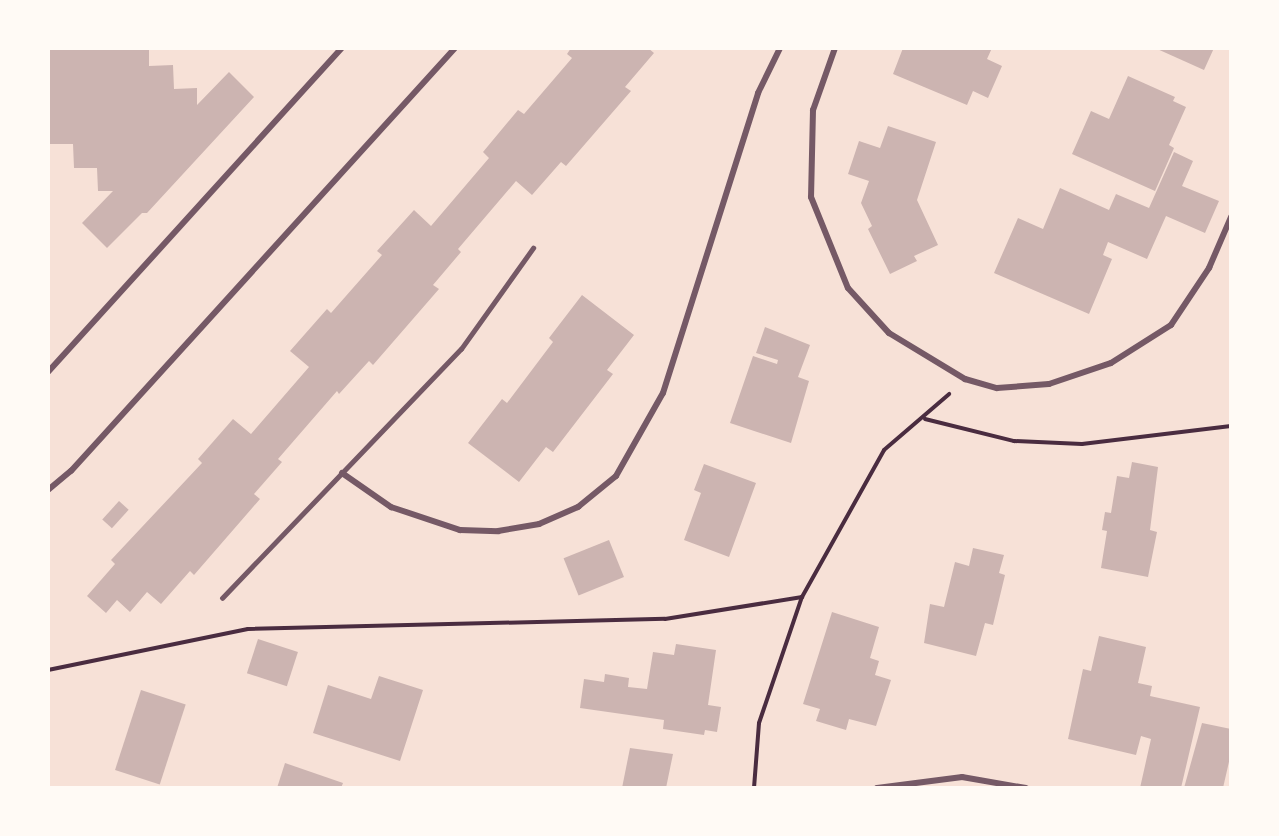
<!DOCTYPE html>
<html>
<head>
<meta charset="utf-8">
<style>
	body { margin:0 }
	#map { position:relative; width:1279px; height:836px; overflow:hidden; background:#f7e1d7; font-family:Quicksand,sans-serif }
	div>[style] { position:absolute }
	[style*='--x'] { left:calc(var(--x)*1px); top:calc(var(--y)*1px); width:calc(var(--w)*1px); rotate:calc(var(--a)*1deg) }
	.building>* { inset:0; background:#ccb4b1; transform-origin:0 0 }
	.path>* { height:4px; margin:-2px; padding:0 2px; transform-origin:2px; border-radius:2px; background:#4a2c40 }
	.service>* { height:4.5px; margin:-2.25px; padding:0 2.25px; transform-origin:2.25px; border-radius:2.25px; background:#755966 }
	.minor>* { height:6px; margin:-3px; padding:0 3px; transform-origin:3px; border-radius:3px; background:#755966 }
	span { translate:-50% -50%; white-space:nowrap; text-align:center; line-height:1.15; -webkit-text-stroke:4.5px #fffaf5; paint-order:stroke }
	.frame { position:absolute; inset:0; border:50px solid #fffaf5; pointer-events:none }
</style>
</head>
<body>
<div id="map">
	<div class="building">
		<i style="clip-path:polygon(48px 48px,149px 48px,149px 66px,173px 65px,174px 89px,197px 88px,197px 105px,229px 72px,254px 97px,147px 213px,142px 213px,107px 248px,82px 223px,113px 191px,98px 191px,97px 168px,74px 168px,73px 144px,50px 144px)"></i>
		<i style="clip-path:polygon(571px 48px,648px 48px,654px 53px,625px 87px,631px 91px,566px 166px,561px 162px,532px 195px,516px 181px,458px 249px,461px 252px,433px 285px,439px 289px,373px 365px,369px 361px,339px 394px,337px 391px,278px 459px,282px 462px,254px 494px,260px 499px,194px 575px,190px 571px,161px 604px,147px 592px,130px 612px,117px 600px,106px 613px,87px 596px,115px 564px,111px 560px,202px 463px,198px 459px,233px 419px,251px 434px,309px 367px,290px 351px,327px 309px,331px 313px,382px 255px,377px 251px,414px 210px,431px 226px,489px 158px,483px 152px,518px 110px,524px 114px,572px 58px,567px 54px)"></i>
		<i style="clip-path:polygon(903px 48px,992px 48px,987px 59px,1002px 66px,988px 98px,973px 91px,967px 105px,893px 74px)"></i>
		<i style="clip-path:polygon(1155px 48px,1214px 48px,1204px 70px)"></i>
		<i style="clip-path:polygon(1128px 76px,1175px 97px,1173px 101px,1186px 107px,1169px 145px,1174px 148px,1155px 191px,1072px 154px,1091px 111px,1109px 119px)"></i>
		<i style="clip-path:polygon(888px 126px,936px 142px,917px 200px,938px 245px,914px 256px,917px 261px,890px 274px,868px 229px,872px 226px,861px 203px,869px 181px,848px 174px,859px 141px,880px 148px)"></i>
		<i style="clip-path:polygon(1174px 152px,1193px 161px,1182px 186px,1219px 201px,1205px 233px,1166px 216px,1147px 259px,1108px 242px,1103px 255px,1112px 259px,1089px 314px,994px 273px,1018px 218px,1043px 229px,1060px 188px,1109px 210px,1116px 194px,1149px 208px)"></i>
		<i style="clip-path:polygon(582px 295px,634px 335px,607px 370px,613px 374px,553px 452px,546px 447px,519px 482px,468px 443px,502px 399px,507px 403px,553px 342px,549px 338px)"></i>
		<i style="clip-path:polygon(765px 327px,810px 345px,798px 377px,809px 381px,791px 443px,730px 423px,753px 356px,777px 364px,778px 360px,756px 353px)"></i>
		<i style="clip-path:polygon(1132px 462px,1158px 467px,1150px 530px,1157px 532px,1148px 577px,1101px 568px,1107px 531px,1102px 530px,1105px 512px,1111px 513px,1117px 476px,1129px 478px)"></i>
		<i style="clip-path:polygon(704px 464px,756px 483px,729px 557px,684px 540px,701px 493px,694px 490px)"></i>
		<i style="left:119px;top:501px;width:13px;height:25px;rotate:42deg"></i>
		<i style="left:609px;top:540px;width:40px;height:49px;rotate:68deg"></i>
		<i style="clip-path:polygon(973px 548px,1004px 555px,999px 573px,1005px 575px,993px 625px,985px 623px,976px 656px,924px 643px,930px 604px,944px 607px,955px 562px,969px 566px)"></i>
		<i style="clip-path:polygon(832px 612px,879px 627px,870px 658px,879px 661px,875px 675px,891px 680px,876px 726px,849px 719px,846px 730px,816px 721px,820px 709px,803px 704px)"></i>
		<i style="clip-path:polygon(1099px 636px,1146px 647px,1138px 683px,1152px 686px,1150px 696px,1200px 707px,1181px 788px,1140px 788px,1151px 739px,1141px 736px,1136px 755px,1068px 739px,1083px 669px,1091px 671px)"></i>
		<i style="left:258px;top:639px;width:42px;height:36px;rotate:18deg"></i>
		<i style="clip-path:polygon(676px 644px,716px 650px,708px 705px,721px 707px,717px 732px,705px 730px,704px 735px,663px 729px,664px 720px,580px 708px,584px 679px,604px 682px,605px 674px,629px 678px,628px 687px,647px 689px,653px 652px,674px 655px)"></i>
		<i style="clip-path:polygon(379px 676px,423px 690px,400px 761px,313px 733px,328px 685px,371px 699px)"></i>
		<i style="left:141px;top:690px;width:47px;height:84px;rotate:18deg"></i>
		<i style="clip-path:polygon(1202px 723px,1231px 729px,1231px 753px,1223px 788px,1184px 788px)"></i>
		<i style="clip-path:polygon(630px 748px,673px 754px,666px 788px,622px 788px)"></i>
		<i style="clip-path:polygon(285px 763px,343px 783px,341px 788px,277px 788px)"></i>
	</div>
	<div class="path">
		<i style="--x:925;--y:419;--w:92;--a:13.9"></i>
		<i style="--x:1014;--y:441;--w:68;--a:2.5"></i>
		<i style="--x:1082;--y:444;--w:150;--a:-6.9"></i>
		<i style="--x:48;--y:670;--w:204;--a:-11.6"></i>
		<i style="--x:248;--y:629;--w:417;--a:-1.4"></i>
		<i style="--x:665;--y:619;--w:139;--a:-9.1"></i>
		<i style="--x:754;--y:788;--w:65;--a:-85.6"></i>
		<i style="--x:759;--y:723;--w:133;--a:-71.2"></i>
		<i style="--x:802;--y:597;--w:168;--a:-60.8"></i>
		<i style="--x:884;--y:450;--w:86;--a:-40.7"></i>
	</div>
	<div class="service">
		<i style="--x:222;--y:598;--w:345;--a:-46.2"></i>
		<i style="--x:461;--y:349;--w:124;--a:-54.5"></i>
	</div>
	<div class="minor">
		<i style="--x:835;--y:48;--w:66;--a:109.5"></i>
		<i style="--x:813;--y:110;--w:87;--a:91.3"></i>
		<i style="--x:811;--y:197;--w:98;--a:67.9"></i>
		<i style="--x:848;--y:288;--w:61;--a:47.7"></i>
		<i style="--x:889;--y:333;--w:89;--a:31.2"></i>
		<i style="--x:965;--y:379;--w:33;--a:16"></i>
		<i style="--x:997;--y:388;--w:52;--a:-4.4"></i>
		<i style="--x:1049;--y:384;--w:65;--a:-18.7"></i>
		<i style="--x:1111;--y:363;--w:71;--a:-32.3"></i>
		<i style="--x:1171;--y:325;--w:69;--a:-56.3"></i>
		<i style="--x:1209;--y:268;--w:56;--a:-66.7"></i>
		<i style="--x:48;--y:372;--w:438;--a:-47.8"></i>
		<i style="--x:342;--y:473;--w:60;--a:34.8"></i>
		<i style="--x:391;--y:507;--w:73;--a:18.4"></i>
		<i style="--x:460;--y:530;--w:38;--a:2"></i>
		<i style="--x:498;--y:531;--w:42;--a:-9.7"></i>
		<i style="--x:539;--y:524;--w:43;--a:-23.6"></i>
		<i style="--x:578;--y:507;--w:49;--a:-39.2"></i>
		<i style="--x:616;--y:476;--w:95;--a:-60.5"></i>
		<i style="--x:663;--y:393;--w:315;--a:-72.4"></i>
		<i style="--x:758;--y:93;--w:50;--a:-63.9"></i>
		<i style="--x:48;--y:490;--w:30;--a:-40"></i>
		<i style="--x:71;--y:471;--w:571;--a:-47.77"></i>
		<i style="--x:877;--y:788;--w:86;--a:-7.4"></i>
		<i style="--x:962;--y:777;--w:65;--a:9.8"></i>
	</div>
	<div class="frame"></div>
</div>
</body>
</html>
